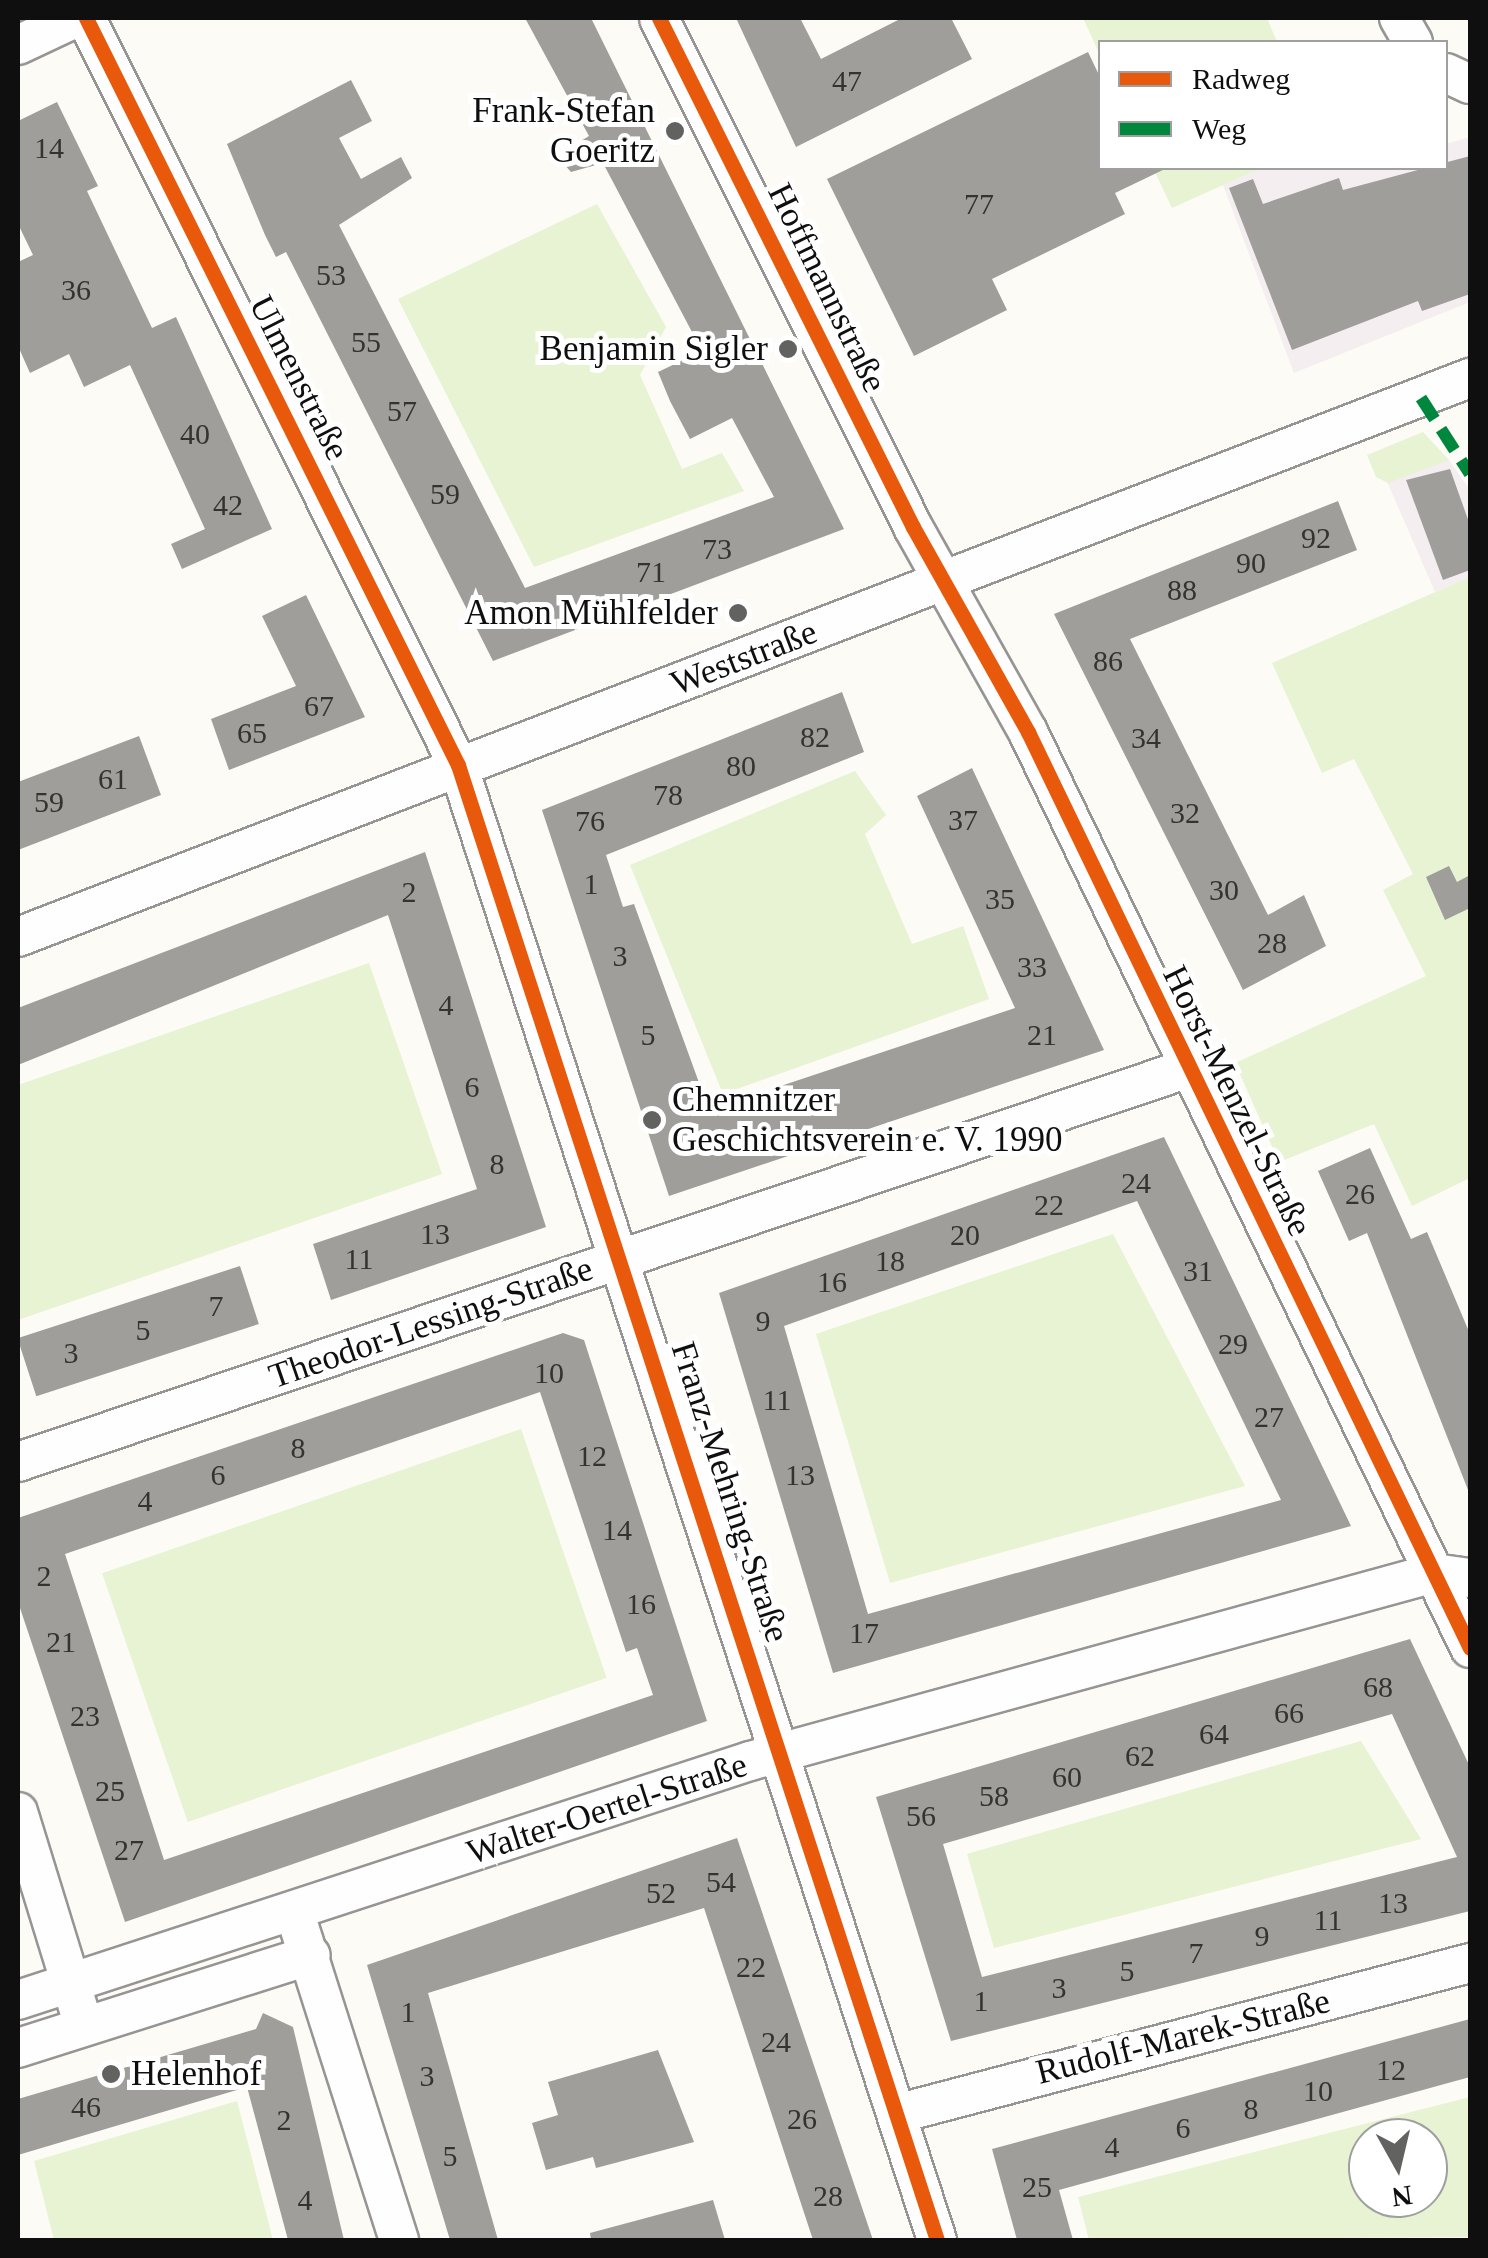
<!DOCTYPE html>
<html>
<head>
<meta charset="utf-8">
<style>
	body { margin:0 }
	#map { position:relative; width:1488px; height:2258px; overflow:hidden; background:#fcfbf5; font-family:"Times New Roman",serif }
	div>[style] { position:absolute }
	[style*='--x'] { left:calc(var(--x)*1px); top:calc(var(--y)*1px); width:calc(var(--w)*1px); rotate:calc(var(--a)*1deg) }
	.industrial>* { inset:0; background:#f4eef1 }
	.green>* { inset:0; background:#e7f3d3; transform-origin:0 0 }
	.building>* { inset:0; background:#a09e9a; transform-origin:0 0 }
	.roads { filter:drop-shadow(2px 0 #969593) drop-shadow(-2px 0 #969593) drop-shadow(0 2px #969593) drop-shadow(0 -2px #969593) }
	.minor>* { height:38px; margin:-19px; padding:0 19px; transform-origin:19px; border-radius:19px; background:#fffefe }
	.quiet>* { height:12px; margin-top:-6px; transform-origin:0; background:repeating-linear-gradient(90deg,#00873e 0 25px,transparent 0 37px) }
	.cycleway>* { height:15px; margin:-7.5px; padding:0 7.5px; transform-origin:7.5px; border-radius:7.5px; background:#e8590c }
	.dots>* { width:28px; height:28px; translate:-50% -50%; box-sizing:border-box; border:5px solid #fff; border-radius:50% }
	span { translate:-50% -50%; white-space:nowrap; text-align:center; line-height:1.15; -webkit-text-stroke:10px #fff; paint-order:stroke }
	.number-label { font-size:30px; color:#333332 }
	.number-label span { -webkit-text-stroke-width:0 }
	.poi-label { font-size:35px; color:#0f0f0f }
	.right { translate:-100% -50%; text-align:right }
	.left { translate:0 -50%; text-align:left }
	.street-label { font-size:35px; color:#0f0f0f }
	.frame { position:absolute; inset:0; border:20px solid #0f0f0f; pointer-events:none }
	.legend { position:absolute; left:1098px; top:40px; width:350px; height:130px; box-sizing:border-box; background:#fff; border:2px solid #9f9f9f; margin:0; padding:12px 18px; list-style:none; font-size:30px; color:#0f0f0f }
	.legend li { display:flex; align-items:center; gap:20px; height:50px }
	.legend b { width:50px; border:2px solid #9f9f9f }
	.north { position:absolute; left:1348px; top:2118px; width:100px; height:100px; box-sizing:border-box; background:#fff; border:2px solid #9f9f9f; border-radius:50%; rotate:172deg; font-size:28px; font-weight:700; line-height:40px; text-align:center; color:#0f0f0f }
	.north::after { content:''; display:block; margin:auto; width:35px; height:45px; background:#626260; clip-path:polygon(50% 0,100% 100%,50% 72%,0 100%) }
</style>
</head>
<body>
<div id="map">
	<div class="industrial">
		<i style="clip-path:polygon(1470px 137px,1470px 302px,1294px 373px,1223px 185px,1261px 168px,1446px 168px,1446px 144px)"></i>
		<i style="clip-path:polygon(1449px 460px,1470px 490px,1470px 577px,1435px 592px,1386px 479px)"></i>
	</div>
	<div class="green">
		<i style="clip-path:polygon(1083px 18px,1267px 18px,1277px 42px,1100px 42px,1100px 55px)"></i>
		<i style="clip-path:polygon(1153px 168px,1261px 168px,1172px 208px)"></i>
		<i style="clip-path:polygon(597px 204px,666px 327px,640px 375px,682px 469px,722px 453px,744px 491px,534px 567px,398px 299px)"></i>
		<i style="clip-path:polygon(1423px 432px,1449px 460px,1388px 483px,1376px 477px,1367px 455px)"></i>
		<i style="clip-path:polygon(1470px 577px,1470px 1178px,1412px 1206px,1374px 1124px,1279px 1162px,1235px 1063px,1426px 976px,1383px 890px,1413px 874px,1354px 759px,1322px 773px,1272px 663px)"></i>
		<i style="clip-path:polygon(855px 771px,886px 815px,865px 834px,912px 944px,963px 926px,989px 999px,723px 1094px,630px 865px)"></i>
		<i style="clip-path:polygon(369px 963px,442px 1174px,18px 1320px,18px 1085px)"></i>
		<i style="clip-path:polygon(1113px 1234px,1245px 1486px,890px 1583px,816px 1334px)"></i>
		<i style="left:521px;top:1429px;width:263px;height:443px;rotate:71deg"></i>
		<i style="clip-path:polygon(1361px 1741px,1421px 1839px,994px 1948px,967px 1854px)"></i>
		<i style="clip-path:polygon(evenodd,1470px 2097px,1470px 2237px,1089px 2240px,1078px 2197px,1470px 2097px,1368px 2138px,1428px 2138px,1428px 2198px,1368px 2198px,1368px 2138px)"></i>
		<i style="clip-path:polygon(237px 2101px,273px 2240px,54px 2240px,34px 2161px)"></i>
	</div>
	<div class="building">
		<i style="clip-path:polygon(525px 18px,591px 18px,844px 529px,493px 661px,286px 252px,276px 257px,265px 235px,227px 144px,351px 80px,372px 121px,339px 138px,361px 179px,401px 157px,412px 178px,339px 225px,525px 588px,774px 497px,732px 418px,690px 439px,670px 401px,658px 372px,702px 351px,603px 163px,571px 172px,563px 163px,563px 152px,589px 136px)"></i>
		<i style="clip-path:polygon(736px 18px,800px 18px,821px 59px,902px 18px,951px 18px,972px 59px,796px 147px)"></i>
		<i style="clip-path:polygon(1088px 52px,1100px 77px,1100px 168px,1167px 168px,1115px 193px,1125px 214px,992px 279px,1007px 310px,914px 356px,827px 179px)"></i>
		<i style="clip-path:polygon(57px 102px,98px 186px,87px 191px,152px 328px,176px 317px,272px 529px,182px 569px,171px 544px,205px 529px,130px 365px,84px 387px,69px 354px,30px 373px,18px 346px,18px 262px,33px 255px,18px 224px,18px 121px)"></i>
		<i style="clip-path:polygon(1470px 156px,1470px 294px,1422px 311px,1418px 301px,1292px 350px,1229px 188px,1253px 179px,1263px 204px,1339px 178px,1343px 190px)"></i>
		<i style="clip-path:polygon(1450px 469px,1470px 525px,1470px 570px,1443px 580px,1406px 480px)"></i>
		<i style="clip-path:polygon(1338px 501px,1357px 550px,1130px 639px,1268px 915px,1304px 895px,1326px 946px,1243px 990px,1054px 614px)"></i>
		<i style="clip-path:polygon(306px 595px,365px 717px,229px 770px,211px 719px,296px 686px,262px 616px)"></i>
		<i style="clip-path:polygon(842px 692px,864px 752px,606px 855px,623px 907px,634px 904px,709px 1110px,1015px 1008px,917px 796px,972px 768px,1104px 1050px,669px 1196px,542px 810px)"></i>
		<i style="clip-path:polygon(139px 736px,161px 795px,18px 850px,18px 782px)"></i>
		<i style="clip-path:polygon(425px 852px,546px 1227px,331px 1300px,313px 1244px,477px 1189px,388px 915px,18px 1065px,18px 1008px)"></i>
		<i style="clip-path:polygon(1449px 866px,1457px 882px,1470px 875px,1470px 908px,1445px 920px,1426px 877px)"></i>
		<i style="clip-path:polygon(evenodd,1164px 1137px,1351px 1526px,833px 1673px,719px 1293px,1164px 1137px,1137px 1201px,1281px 1500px,868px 1614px,784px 1326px,1137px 1201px)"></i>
		<i style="clip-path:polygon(1370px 1148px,1411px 1239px,1427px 1232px,1470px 1334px,1470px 1495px,1367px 1233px,1349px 1241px,1318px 1171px)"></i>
		<i style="left:240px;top:1266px;width:61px;height:234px;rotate:72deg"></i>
		<i style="clip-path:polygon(evenodd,563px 1333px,584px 1340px,707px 1721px,125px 1922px,18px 1602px,18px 1518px,563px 1333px,540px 1392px,626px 1652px,637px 1648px,653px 1695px,164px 1860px,65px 1554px,540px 1392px)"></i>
		<i style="clip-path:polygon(evenodd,1410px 1639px,1470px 1767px,1470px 1911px,951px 2041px,876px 1797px,1410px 1639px,1392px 1714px,1457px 1857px,982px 1977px,943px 1844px,1392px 1714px)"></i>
		<i style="clip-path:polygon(737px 1838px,873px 2240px,813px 2240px,704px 1908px,428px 1993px,498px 2240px,450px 2240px,367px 1965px)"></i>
		<i style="clip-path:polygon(263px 2013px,293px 2027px,344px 2240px,288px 2240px,247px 2087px,18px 2155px,18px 2099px,256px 2029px)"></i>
		<i style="clip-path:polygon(1470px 2019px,1470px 2077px,1059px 2190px,1073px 2240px,1017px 2240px,992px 2149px)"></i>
		<i style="clip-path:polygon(658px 2050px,694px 2142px,596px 2168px,593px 2157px,546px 2170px,532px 2123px,558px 2115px,548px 2082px)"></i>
		<i style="clip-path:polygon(713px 2200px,725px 2240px,591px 2240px,590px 2233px)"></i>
	</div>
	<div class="roads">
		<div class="minor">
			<i style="--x:86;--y:18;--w:835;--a:63.53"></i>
			<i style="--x:458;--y:765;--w:1551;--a:72.01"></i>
			<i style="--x:659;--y:18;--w:569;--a:63.48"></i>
			<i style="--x:913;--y:527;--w:235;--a:60.7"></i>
			<i style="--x:1028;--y:732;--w:1017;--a:64.24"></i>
			<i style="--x:1399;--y:18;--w:28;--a:60"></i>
			<i style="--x:18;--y:45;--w:63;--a:-25.3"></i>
			<i style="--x:1446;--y:73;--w:26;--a:25"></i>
			<i style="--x:18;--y:937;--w:1556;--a:-21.06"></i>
			<i style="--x:18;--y:1462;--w:1232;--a:-18.6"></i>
			<i style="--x:18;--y:1812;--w:207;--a:72.9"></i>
			<i style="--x:295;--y:1914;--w:342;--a:72.3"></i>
			<i style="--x:18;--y:2000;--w:770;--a:-18.08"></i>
			<i style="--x:750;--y:1761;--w:709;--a:-15.37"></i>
			<i style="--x:1434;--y:1573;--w:36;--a:8"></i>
			<i style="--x:18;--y:2048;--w:307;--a:-17.6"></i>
			<i style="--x:896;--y:2114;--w:594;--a:-14.74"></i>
		</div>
	</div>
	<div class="quiet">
		<i style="--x:1421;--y:398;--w:90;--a:57.2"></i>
	</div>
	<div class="cycleway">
		<i style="--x:86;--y:18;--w:835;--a:63.53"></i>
		<i style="--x:458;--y:765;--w:1551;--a:72.01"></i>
		<i style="--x:659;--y:18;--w:569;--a:63.48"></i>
		<i style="--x:913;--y:527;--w:235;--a:60.7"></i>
		<i style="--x:1028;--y:732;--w:1017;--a:64.24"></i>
	</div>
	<div class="dots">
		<i style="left:675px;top:131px;background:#626260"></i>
		<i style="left:788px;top:349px;background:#626260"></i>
		<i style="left:738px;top:613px;background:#626260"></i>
		<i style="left:652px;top:1120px;background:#626260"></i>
		<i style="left:111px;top:2074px;background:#626260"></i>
	</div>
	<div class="number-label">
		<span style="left:847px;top:81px">47</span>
		<span style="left:49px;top:148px">14</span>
		<span style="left:979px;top:204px">77</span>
		<span style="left:331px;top:275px">53</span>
		<span style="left:76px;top:290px">36</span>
		<span style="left:366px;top:342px">55</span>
		<span style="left:402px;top:411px">57</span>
		<span style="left:195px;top:434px">40</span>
		<span style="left:445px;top:494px">59</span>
		<span style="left:228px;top:505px">42</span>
		<span style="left:1316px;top:538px">92</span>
		<span style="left:717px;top:549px">73</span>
		<span style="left:1251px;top:563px">90</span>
		<span style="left:651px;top:572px">71</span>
		<span style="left:1182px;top:590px">88</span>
		<span style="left:1108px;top:661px">86</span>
		<span style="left:319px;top:706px">67</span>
		<span style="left:252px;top:733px">65</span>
		<span style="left:815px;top:737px">82</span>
		<span style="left:1146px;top:738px">34</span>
		<span style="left:741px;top:766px">80</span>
		<span style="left:113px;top:779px">61</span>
		<span style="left:668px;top:795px">78</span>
		<span style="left:49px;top:802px">59</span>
		<span style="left:1185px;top:813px">32</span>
		<span style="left:963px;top:820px">37</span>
		<span style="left:590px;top:821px">76</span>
		<span style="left:591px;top:884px">1</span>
		<span style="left:1224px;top:890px">30</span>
		<span style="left:409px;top:892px">2</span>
		<span style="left:1000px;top:899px">35</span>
		<span style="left:1272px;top:943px">28</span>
		<span style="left:620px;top:956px">3</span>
		<span style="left:1032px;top:967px">33</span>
		<span style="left:446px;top:1005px">4</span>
		<span style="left:648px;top:1035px">5</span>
		<span style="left:1042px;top:1035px">21</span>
		<span style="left:472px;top:1087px">6</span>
		<span style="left:497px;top:1164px">8</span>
		<span style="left:1136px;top:1183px">24</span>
		<span style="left:1360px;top:1194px">26</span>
		<span style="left:1049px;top:1205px">22</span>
		<span style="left:435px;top:1234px">13</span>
		<span style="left:965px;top:1235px">20</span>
		<span style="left:359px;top:1259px">11</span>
		<span style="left:890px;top:1261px">18</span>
		<span style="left:1198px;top:1271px">31</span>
		<span style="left:832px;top:1282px">16</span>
		<span style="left:216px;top:1306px">7</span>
		<span style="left:763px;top:1321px">9</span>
		<span style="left:143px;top:1330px">5</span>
		<span style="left:1233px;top:1344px">29</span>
		<span style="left:71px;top:1353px">3</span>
		<span style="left:549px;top:1373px">10</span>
		<span style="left:777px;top:1400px">11</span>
		<span style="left:1269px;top:1417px">27</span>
		<span style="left:298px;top:1448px">8</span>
		<span style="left:592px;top:1456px">12</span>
		<span style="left:218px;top:1475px">6</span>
		<span style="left:800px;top:1475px">13</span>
		<span style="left:145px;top:1501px">4</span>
		<span style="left:617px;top:1530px">14</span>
		<span style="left:44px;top:1576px">2</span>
		<span style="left:641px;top:1604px">16</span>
		<span style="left:864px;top:1633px">17</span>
		<span style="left:61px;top:1642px">21</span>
		<span style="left:1378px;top:1687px">68</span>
		<span style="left:1289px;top:1713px">66</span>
		<span style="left:85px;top:1716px">23</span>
		<span style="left:1214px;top:1734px">64</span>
		<span style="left:1140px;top:1756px">62</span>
		<span style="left:1067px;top:1777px">60</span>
		<span style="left:110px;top:1791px">25</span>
		<span style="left:994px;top:1796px">58</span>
		<span style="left:921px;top:1816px">56</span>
		<span style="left:129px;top:1850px">27</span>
		<span style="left:721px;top:1882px">54</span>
		<span style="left:661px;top:1893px">52</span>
		<span style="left:1393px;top:1903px">13</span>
		<span style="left:1328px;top:1920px">11</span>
		<span style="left:1262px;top:1936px">9</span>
		<span style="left:1196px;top:1953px">7</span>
		<span style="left:751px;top:1967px">22</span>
		<span style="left:1127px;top:1971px">5</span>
		<span style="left:1059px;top:1988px">3</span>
		<span style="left:981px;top:2001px">1</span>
		<span style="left:408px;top:2012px">1</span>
		<span style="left:776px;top:2042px">24</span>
		<span style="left:1391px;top:2070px">12</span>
		<span style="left:427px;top:2076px">3</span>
		<span style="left:1318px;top:2091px">10</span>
		<span style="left:86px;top:2107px">46</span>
		<span style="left:1251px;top:2109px">8</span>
		<span style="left:802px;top:2119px">26</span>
		<span style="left:284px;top:2120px">2</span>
		<span style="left:1183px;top:2128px">6</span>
		<span style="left:1112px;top:2147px">4</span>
		<span style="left:450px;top:2156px">5</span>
		<span style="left:1037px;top:2187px">25</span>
		<span style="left:828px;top:2196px">28</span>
		<span style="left:305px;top:2200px">4</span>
	</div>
	<div class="poi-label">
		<span class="right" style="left:655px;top:131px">Frank-Stefan<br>Goeritz</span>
		<span class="right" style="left:768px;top:349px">Benjamin Sigler</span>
		<span class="right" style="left:718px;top:613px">Amon Mühlfelder</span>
		<span class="left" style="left:672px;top:1120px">Chemnitzer<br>Geschichtsverein e. V. 1990</span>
		<span class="left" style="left:131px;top:2074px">Helenhof</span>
	</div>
	<div class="street-label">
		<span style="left:827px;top:288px;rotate:64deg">Hoffmannstraße</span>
		<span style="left:299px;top:378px;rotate:63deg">Ulmenstraße</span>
		<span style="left:744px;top:658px;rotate:-21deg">Weststraße</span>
		<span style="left:1237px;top:1101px;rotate:64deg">Horst-Menzel-Straße</span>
		<span style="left:431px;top:1323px;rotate:-19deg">Theodor-Lessing-Straße</span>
		<span style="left:730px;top:1492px;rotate:72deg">Franz-Mehring-Straße</span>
		<span style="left:607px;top:1809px;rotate:-18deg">Walter-Oertel-Straße</span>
		<span style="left:1183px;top:2037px;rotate:-14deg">Rudolf-Marek-Straße</span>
	</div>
	<div class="frame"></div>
	<ul class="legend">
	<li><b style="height:12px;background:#e8590c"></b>Radweg</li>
	<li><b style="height:12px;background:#00873e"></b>Weg</li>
	</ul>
	<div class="north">N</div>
</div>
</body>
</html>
